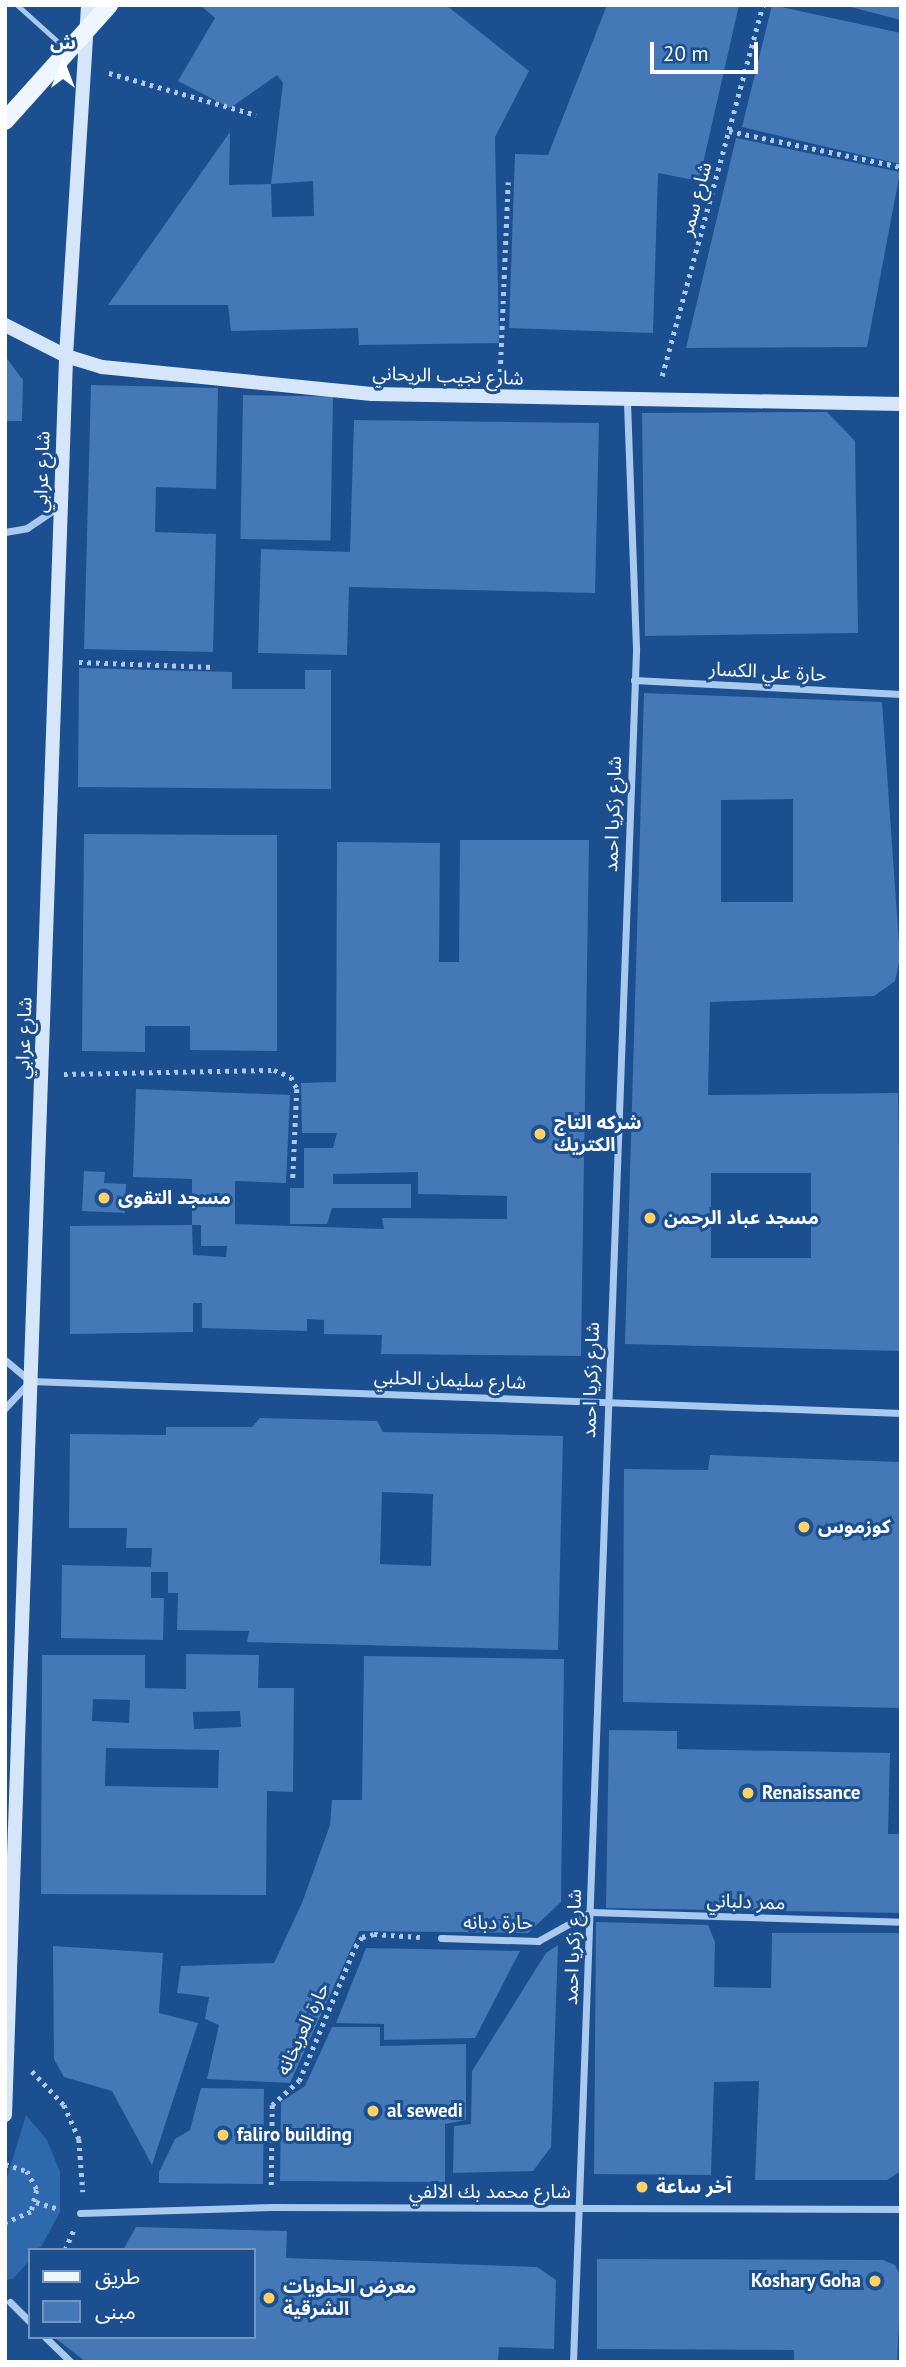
<!DOCTYPE html>
<html>
<head>
<meta charset="utf-8">
<style>
	body { margin:0 }
	#map { position:relative; width:906px; height:2367px; overflow:hidden; background:#1b4f8f; font-family:"PT Sans","Noto Sans Arabic",sans-serif }
	div>[style] { position:absolute }
	[style*='--x'] { left:calc(var(--x)*1px); top:calc(var(--y)*1px); width:calc(var(--w)*1px); rotate:calc(var(--a)*1deg) }
	.green>* { inset:0; background:#2e69ad }
	.building>* { inset:0; background:#4478b7; transform-origin:0 0 }
	.path>* { height:4.5px; margin-top:-2.25px; transform-origin:0; background:repeating-linear-gradient(90deg,#a9c9ee 0 3.5px,transparent 0 8.5px) }
	.lane>* { height:5px; margin:-2.5px; padding:0 2.5px; transform-origin:2.5px; border-radius:2.5px; background:#a9c9ee }
	.street>* { height:7px; margin:-3.5px; padding:0 3.5px; transform-origin:3.5px; border-radius:3.5px; background:#a9c9ee }
	.secondary>* { height:14px; margin:-7px; padding:0 7px; transform-origin:7px; border-radius:7px; background:#d6e6fa }
	.primary>* { height:18px; margin:-9px; padding:0 9px; transform-origin:9px; border-radius:9px; background:#f0f6ff }
	.dots>* { width:19px; height:19px; translate:-50% -50%; box-sizing:border-box; border:4px solid #1b4f8f; border-radius:50% }
	span { translate:-50% -50%; white-space:nowrap; text-align:center; line-height:1.15; -webkit-text-stroke:6px #1b4f8f; paint-order:stroke }
	.street-label { font-size:19px; color:#fff }
	.poi-label { font-size:19px; color:#fff; font-weight:700 }
	.left { translate:0 -50%; text-align:left }
	.right { translate:-100% -50%; text-align:right }
	.frame { position:absolute; inset:0; border:7px solid #fff; pointer-events:none }
	.legend { position:absolute; left:28px; top:2248px; width:228px; height:91px; box-sizing:border-box; background:#1b4f8f; border:2px solid #7695bc; margin:0; padding:9px 12px; list-style:none; font-size:21px; color:#fff }
	.legend li { display:flex; align-items:center; gap:14px; height:35px }
	.legend b { width:35px; border:2px solid #7695bc }
	.north { position:absolute; left:28px; top:28px; width:70px; height:70px; -webkit-text-stroke:5px #1b4f8f; paint-order:stroke; rotate:0deg; font-size:19px; font-weight:700; line-height:28px; text-align:center; color:#fff }
	.north::after { content:''; display:block; margin:auto; width:24px; height:32px; background:#fff; clip-path:polygon(50% 0,100% 100%,50% 72%,0 100%) }
	.scale { position:absolute; left:650px; top:42px; width:108px; height:32px; box-sizing:border-box; border:4px solid #fff; border-top:0; padding-left:9px; font-size:21px; line-height:24px; white-space:nowrap; color:#fff; -webkit-text-stroke:5px #1b4f8f; paint-order:stroke }
</style>
</head>
<body>
<div id="map">
	<div class="green">
		<i style="clip-path:polygon(26px 2115px,47px 2140px,60px 2172px,60px 2212px,41px 2247px,30px 2250px,30px 2260px,13px 2279px,5px 2280px,5px 2184px)"></i>
	</div>
	<div class="building">
		<i style="clip-path:polygon(200px 5px,446px 5px,529px 71px,495px 137px,499px 343px,359px 345px,358px 328px,231px 331px,228px 305px,108px 305px,230px 132px,229px 185px,271px 184px,272px 217px,314px 216px,313px 181px,271px 184px,283px 83px,277px 75px,230px 108px,178px 81px,215px 18px)"></i>
		<i style="clip-path:polygon(607px 5px,739px 5px,699px 181px,658px 173px,653px 333px,509px 328px,515px 154px,548px 155px)"></i>
		<i style="clip-path:polygon(772px 5px,901px 33px,900px 164px,742px 127px)"></i>
		<i style="clip-path:polygon(847px 5px,901px 5px,901px 20px,847px 6px)"></i>
		<i style="clip-path:polygon(736px 138px,900px 172px,867px 347px,686px 348px)"></i>
		<i style="clip-path:polygon(5px 356px,23px 380px,22px 421px,5px 421px)"></i>
		<i style="clip-path:polygon(91px 385px,218px 388px,216px 489px,156px 487px,155px 532px,216px 534px,213px 652px,84px 649px)"></i>
		<i style="left:243px;top:395px;width:90px;height:144px;rotate:1deg"></i>
		<i style="clip-path:polygon(827px 412px,855px 441px,858px 633px,645px 636px,642px 413px)"></i>
		<i style="clip-path:polygon(354px 420px,599px 423px,595px 593px,349px 587px,347px 655px,258px 653px,261px 549px,350px 552px)"></i>
		<i style="clip-path:polygon(79px 668px,232px 672px,232px 689px,305px 689px,305px 670px,331px 670px,331px 789px,78px 787px)"></i>
		<i style="clip-path:polygon(evenodd,644px 693px,882px 702px,900px 958px,895px 981px,874px 996px,710px 1002px,708px 1095px,898px 1093px,901px 1351px,625px 1344px,644px 693px,793px 799px,793px 902px,721px 902px,721px 800px,793px 799px,644px 693px,711px 1173px,811px 1173px,811px 1258px,711px 1258px,711px 1173px)"></i>
		<i style="clip-path:polygon(84px 834px,277px 835px,277px 1051px,190px 1050px,190px 1026px,145px 1026px,145px 1052px,82px 1051px)"></i>
		<i style="clip-path:polygon(460px 840px,589px 840px,581px 1356px,381px 1354px,382px 1335px,324px 1334px,324px 1320px,307px 1319px,307px 1331px,202px 1328px,202px 1303px,193px 1303px,193px 1332px,70px 1334px,70px 1226px,192px 1225px,193px 1255px,226px 1257px,227px 1246px,201px 1246px,201px 1225px,192px 1225px,192px 1179px,133px 1177px,136px 1089px,290px 1095px,286px 1183px,235px 1181px,235px 1224px,384px 1229px,382px 1218px,507px 1219px,507px 1196px,418px 1194px,418px 1172px,333px 1174px,333px 1184px,411px 1184px,411px 1208px,332px 1208px,327px 1224px,290px 1224px,290px 1188px,304px 1188px,304px 1148px,333px 1148px,337px 1133px,302px 1133px,301px 1083px,336px 1082px,337px 842px,440px 843px,439px 962px,459px 962px)"></i>
		<i style="clip-path:polygon(84px 1171px,105px 1172px,104px 1183px,126px 1184px,125px 1213px,82px 1211px)"></i>
		<i style="clip-path:polygon(evenodd,260px 1418px,377px 1421px,383px 1432px,563px 1436px,558px 1650px,247px 1642px,249px 1631px,177px 1630px,178px 1593px,168px 1593px,168px 1572px,151px 1572px,151px 1598px,164px 1598px,163px 1640px,61px 1638px,62px 1565px,151px 1567px,152px 1548px,126px 1548px,127px 1528px,69px 1528px,70px 1434px,166px 1435px,166px 1427px,252px 1427px,260px 1418px,382px 1492px,433px 1494px,431px 1566px,380px 1564px,382px 1492px)"></i>
		<i style="clip-path:polygon(710px 1455px,901px 1462px,901px 1708px,623px 1702px,624px 1469px,708px 1470px)"></i>
		<i style="clip-path:polygon(evenodd,186px 1654px,259px 1655px,258px 1688px,294px 1688px,293px 1792px,267px 1791px,266px 1895px,41px 1894px,42px 1655px,145px 1655px,145px 1688px,186px 1689px,186px 1654px,93px 1699px,130px 1700px,129px 1723px,92px 1721px,93px 1699px,186px 1654px,240px 1711px,241px 1727px,194px 1729px,193px 1712px,240px 1711px,186px 1654px,106px 1748px,219px 1750px,218px 1788px,105px 1786px,106px 1748px)"></i>
		<i style="clip-path:polygon(364px 1656px,564px 1659px,561px 1902px,528px 1933px,359px 1931px,290px 2083px,207px 2079px,219px 2025px,205px 2019px,209px 1997px,177px 1993px,181px 1966px,274px 1963px,302px 1903px,330px 1825px,332px 1800px,362px 1800px)"></i>
		<i style="clip-path:polygon(609px 1730px,677px 1731px,677px 1749px,890px 1753px,888px 1834px,901px 1834px,901px 1913px,606px 1908px)"></i>
		<i style="clip-path:polygon(596px 1922px,708px 1925px,715px 1942px,714px 1987px,771px 1988px,772px 1933px,901px 1933px,901px 2171px,887px 2180px,755px 2180px,759px 2081px,714px 2082px,711px 2175px,594px 2174px)"></i>
		<i style="clip-path:polygon(558px 1945px,551px 2147px,533px 2171px,453px 2173px,454px 2126px,471px 2124px,472px 2071px,546px 1953px)"></i>
		<i style="clip-path:polygon(53px 1946px,163px 1953px,159px 2013px,198px 2023px,152px 2165px,112px 2091px,64px 2077px,54px 2059px)"></i>
		<i style="clip-path:polygon(366px 1948px,520px 1951px,475px 2038px,384px 2040px,384px 2024px,336px 2023px)"></i>
		<i style="clip-path:polygon(332px 2027px,380px 2027px,380px 2046px,466px 2044px,466px 2120px,445px 2124px,445px 2182px,280px 2181px,281px 2102px,305px 2086px)"></i>
		<i style="clip-path:polygon(201px 2088px,264px 2089px,263px 2184px,159px 2183px,159px 2172px,175px 2139px,190px 2130px)"></i>
		<i style="clip-path:polygon(136px 2227px,287px 2231px,286px 2258px,537px 2267px,556px 2280px,554px 2349px,499px 2347px,498px 2362px,86px 2362px,54px 2337px,254px 2337px,254px 2250px,123px 2250px)"></i>
		<i style="clip-path:polygon(597px 2259px,883px 2260px,895px 2265px,901px 2277px,897px 2362px,794px 2362px,794px 2350px,597px 2349px)"></i>
	</div>
	<div class="path">
		<i style="--x:109;--y:73;--w:153;--a:15.9"></i>
		<i style="--x:729;--y:131;--w:176;--a:11.8"></i>
		<i style="--x:500;--y:372;--w:190;--a:-87.6"></i>
		<i style="--x:662;--y:376;--w:385;--a:-74.8"></i>
		<i style="--x:79;--y:662;--w:135;--a:2.1"></i>
		<i style="--x:64;--y:1074;--w:210;--a:-1.1"></i>
		<i style="--x:274;--y:1070;--w:18;--a:22"></i>
		<i style="--x:291;--y:1077;--w:13;--a:63"></i>
		<i style="--x:297;--y:1089;--w:89;--a:92.6"></i>
		<i style="--x:32;--y:2071;--w:47;--a:46.7"></i>
		<i style="--x:64;--y:2105;--w:37;--a:66"></i>
		<i style="--x:79;--y:2139;--w:53;--a:85.7"></i>
		<i style="--x:5;--y:2164;--w:23;--a:18"></i>
		<i style="--x:27;--y:2171;--w:21;--a:62"></i>
		<i style="--x:37;--y:2190;--w:23;--a:105"></i>
		<i style="--x:31;--y:2212;--w:28;--a:157"></i>
		<i style="--x:271;--y:2185;--w:80;--a:-89.3"></i>
		<i style="--x:272;--y:2105;--w:36;--a:-42"></i>
		<i style="--x:299;--y:2081;--w:145;--a:-67.3"></i>
		<i style="--x:355;--y:1947;--w:12;--a:-55"></i>
		<i style="--x:362;--y:1937;--w:12;--a:-14"></i>
		<i style="--x:374;--y:1934;--w:46;--a:3.7"></i>
		<i style="--x:36;--y:2202;--w:24;--a:17"></i>
		<i style="--x:65;--y:2250;--w:21;--a:-67"></i>
	</div>
	<div class="lane">
		<i style="--x:17;--y:5;--w:64;--a:41.9"></i>
	</div>
	<div class="street">
		<i style="--x:5;--y:532;--w:22;--a:-10"></i>
		<i style="--x:27;--y:528;--w:40;--a:-34"></i>
		<i style="--x:634;--y:680;--w:267;--a:3"></i>
		<i style="--x:5;--y:1360;--w:33;--a:40"></i>
		<i style="--x:30;--y:1381;--w:872;--a:2.1"></i>
		<i style="--x:5;--y:1408;--w:35;--a:-47"></i>
		<i style="--x:590;--y:1912;--w:311;--a:1.8"></i>
		<i style="--x:441;--y:1938;--w:97;--a:1.8"></i>
		<i style="--x:538;--y:1941;--w:60;--a:-29.1"></i>
		<i style="--x:80;--y:2213;--w:191;--a:-1.8"></i>
		<i style="--x:271;--y:2207;--w:630;--a:0.18"></i>
		<i style="--x:10;--y:2302;--w:28;--a:45"></i>
		<i style="--x:45;--y:2337;--w:36;--a:44"></i>
		<i style="--x:573;--y:2362;--w:1715;--a:-87.89"></i>
		<i style="--x:636;--y:648;--w:248;--a:-92.1"></i>
	</div>
	<div class="secondary">
		<i style="--x:5;--y:325;--w:68;--a:26.9"></i>
		<i style="--x:66;--y:356;--w:38;--a:17"></i>
		<i style="--x:102;--y:367;--w:271;--a:5.7"></i>
		<i style="--x:372;--y:394;--w:529;--a:1.08"></i>
		<i style="--x:5;--y:2115;--w:1760;--a:-88.01"></i>
		<i style="--x:66;--y:356;--w:352;--a:-86.4"></i>
	</div>
	<div class="primary">
		<i style="--x:5;--y:121;--w:156;--a:-48.1"></i>
	</div>
	<div class="dots">
		<i style="left:540px;top:1134px;background:#ffd166"></i>
		<i style="left:104px;top:1198px;background:#ffd166"></i>
		<i style="left:650px;top:1218px;background:#ffd166"></i>
		<i style="left:804px;top:1527px;background:#ffd166"></i>
		<i style="left:748px;top:1793px;background:#ffd166"></i>
		<i style="left:373px;top:2111px;background:#ffd166"></i>
		<i style="left:223px;top:2135px;background:#ffd166"></i>
		<i style="left:642px;top:2187px;background:#ffd166"></i>
		<i style="left:875px;top:2281px;background:#ffd166"></i>
		<i style="left:269px;top:2298px;background:#ffd166"></i>
	</div>
	<div class="street-label">
		<span style="left:696px;top:199px;rotate:-75deg">شارع سمر</span>
		<span style="left:448px;top:376px;rotate:2deg">شارع نجيب الريحاني</span>
		<span style="left:42px;top:472px;rotate:-88deg">شارع عرابي</span>
		<span style="left:768px;top:672px;rotate:3deg">حارة علي الكسار</span>
		<span style="left:613px;top:814px;rotate:-88deg">شارع زكريا احمد</span>
		<span style="left:24px;top:1038px;rotate:-88deg">شارع عرابي</span>
		<span style="left:450px;top:1380px;rotate:2deg">شارع سليمان الحلبي</span>
		<span style="left:591px;top:1380px;rotate:-88deg">شارع زكريا احمد</span>
		<span style="left:746px;top:1902px;rotate:2deg">ممر دلباني</span>
		<span style="left:498px;top:1923px">حارة دبانه</span>
		<span style="left:573px;top:1947px;rotate:-88deg">شارع زكريا احمد</span>
		<span style="left:303px;top:2029px;rotate:-65deg">حارة العربخانه</span>
		<span style="left:490px;top:2192px">شارع محمد بك الالفي</span>
	</div>
	<div class="poi-label">
		<span class="left" style="left:554px;top:1134px">شركه التاج<br>الكتريك</span>
		<span class="left" style="left:118px;top:1198px">مسجد التقوى</span>
		<span class="left" style="left:664px;top:1218px">مسجد عباد الرحمن</span>
		<span class="left" style="left:818px;top:1527px">كوزموس</span>
		<span class="left" style="left:762px;top:1793px">Renaissance</span>
		<span class="left" style="left:387px;top:2111px">al sewedi</span>
		<span class="left" style="left:237px;top:2135px">faliro building</span>
		<span class="left" style="left:656px;top:2187px">آخر ساعة</span>
		<span class="right" style="left:861px;top:2281px">Koshary Goha</span>
		<span class="left" style="left:283px;top:2298px">معرض الحلويات<br>الشرقية</span>
	</div>
	<div class="frame"></div>
	<ul class="legend">
	<li><b style="height:9px;background:#f0f6ff"></b>طريق</li>
	<li><b style="height:19px;background:#4478b7"></b>مبنى</li>
	</ul>
	<div class="north">ش</div>
	<div class="scale">20 m</div>
</div>
</body>
</html>
